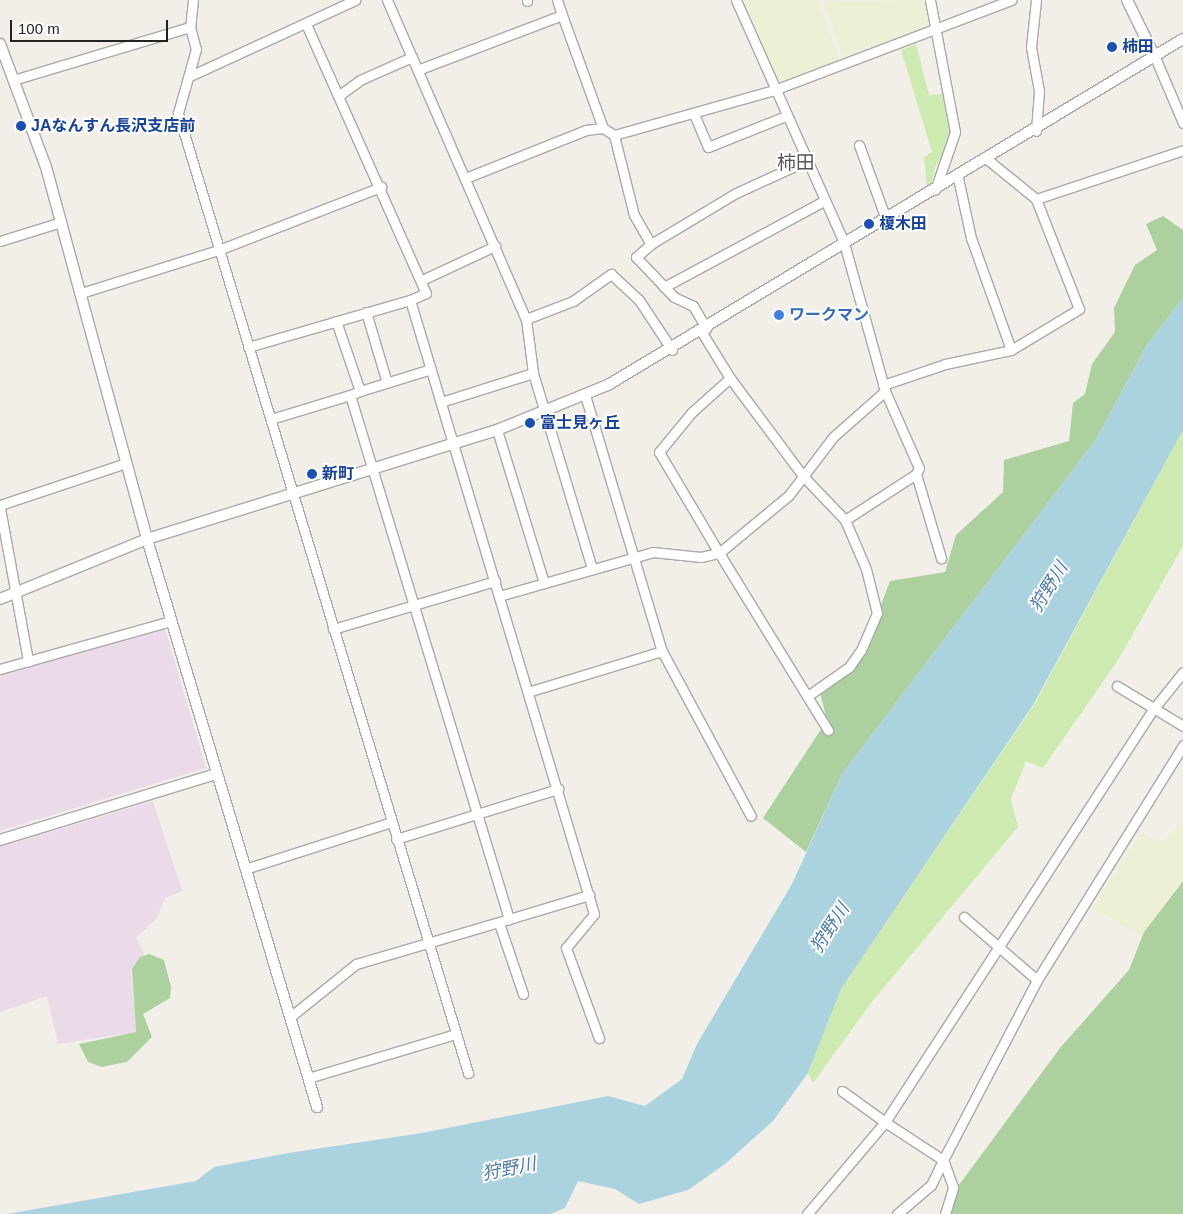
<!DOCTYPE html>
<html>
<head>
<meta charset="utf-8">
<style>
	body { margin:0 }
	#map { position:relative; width:1183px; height:1214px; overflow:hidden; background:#f2efe9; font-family:Helvetica,"Noto Sans JP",sans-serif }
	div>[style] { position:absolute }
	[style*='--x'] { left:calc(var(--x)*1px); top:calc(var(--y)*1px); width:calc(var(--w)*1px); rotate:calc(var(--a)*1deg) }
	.industrial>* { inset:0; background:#ebdbe8 }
	.farmland>* { inset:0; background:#eef0d5 }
	.grass>* { inset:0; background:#cdebb0 }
	.forest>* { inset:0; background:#add19e }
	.water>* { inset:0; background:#aad3df }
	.roads { filter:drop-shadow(1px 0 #a9a9a9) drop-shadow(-1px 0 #a9a9a9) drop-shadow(0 1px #a9a9a9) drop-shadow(0 -1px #a9a9a9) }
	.minor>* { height:9px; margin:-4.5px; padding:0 4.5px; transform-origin:4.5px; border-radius:4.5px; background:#fff }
	.tertiary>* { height:10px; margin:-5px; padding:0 5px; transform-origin:5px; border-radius:5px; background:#fff }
	.dots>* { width:14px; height:14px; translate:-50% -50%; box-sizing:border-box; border:2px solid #fff; border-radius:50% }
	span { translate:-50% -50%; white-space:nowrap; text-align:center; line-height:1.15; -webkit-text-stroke:4px #fff; paint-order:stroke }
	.transit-label { font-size:16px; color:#164399; font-weight:700 }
	.left { translate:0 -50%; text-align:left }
	.shop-label { font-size:16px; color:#366cbe; font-weight:700 }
	.water-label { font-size:18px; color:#4a7aab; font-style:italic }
	.quarter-label { font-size:19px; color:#555 }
	.scale { position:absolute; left:10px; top:20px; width:158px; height:22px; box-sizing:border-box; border:2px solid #222; border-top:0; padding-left:6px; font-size:15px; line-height:18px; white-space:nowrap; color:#222; -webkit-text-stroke:4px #fff; paint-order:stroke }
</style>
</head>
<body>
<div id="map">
	<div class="industrial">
		<i style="clip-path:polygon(164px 625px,206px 768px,0 831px,0 674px)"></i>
		<i style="clip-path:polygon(153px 801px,182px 891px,165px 898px,157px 918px,136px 938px,144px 954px,131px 970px,136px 1032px,58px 1044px,47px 996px,0 1012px,0 847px)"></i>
	</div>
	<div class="farmland">
		<i style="clip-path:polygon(745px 0,818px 0,840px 61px,778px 82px)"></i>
		<i style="clip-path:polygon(924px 0,934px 24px,843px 57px,823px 2px)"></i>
		<i style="clip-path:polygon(1178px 825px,1183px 828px,1183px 878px,1141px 936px,1093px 908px,1142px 832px,1161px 845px)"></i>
	</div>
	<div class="grass">
		<i style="clip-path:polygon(916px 44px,929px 95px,949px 94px,953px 115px,950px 141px,935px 168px,928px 198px,924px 157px,932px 152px,901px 50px)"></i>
		<i style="clip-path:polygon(1183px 430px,1183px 546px,1118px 660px,1043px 768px,1026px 761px,1011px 799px,1018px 827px,871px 1003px,813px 1083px,808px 1073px,841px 989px,1034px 705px)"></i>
	</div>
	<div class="forest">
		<i style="clip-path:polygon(1163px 216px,1183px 230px,1183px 298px,1147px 345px,1095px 441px,842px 774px,806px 852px,763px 818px,827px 720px,820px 693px,859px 663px,890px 581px,945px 572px,956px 535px,1003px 492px,1004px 460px,1069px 441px,1073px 403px,1085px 394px,1092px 364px,1115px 332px,1114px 308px,1135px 265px,1157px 250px,1146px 224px)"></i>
		<i style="clip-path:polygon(1183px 881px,1183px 1214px,951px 1214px,959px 1185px,1060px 1048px,1129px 970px,1144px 932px)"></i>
		<i style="clip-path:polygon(149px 954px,164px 960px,171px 987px,170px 998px,143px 1014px,152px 1037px,127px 1062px,102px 1067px,88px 1062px,79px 1044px,136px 1032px,132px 969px,140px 957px)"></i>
	</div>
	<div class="water">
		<i style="clip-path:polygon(1183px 298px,1183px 430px,1033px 705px,841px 989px,808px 1073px,773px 1121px,725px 1164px,688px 1190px,639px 1204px,615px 1189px,578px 1181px,565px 1208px,550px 1214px,7px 1214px,196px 1181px,214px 1167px,288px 1153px,422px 1133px,608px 1096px,645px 1106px,682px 1079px,697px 1044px,792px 884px,842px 774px,1095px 441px,1147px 345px)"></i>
	</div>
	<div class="roads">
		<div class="minor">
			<i style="--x:193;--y:0;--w:27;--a:96"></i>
			<i style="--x:190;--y:27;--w:23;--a:75"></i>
			<i style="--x:196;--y:49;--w:66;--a:105.7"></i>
			<i style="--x:178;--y:113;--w:1003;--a:73.19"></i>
			<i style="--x:387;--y:0;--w:348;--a:66.5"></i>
			<i style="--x:526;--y:319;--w:54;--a:82.6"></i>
			<i style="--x:533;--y:373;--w:204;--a:73.2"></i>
			<i style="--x:527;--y:0;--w:1;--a:90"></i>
			<i style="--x:736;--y:0;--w:266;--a:66"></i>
			<i style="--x:844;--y:243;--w:154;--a:74.5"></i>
			<i style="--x:885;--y:391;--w:84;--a:66.2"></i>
			<i style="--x:919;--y:468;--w:7;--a:117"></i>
			<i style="--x:916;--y:474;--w:88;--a:73.4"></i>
			<i style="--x:930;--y:0;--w:134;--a:79.3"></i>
			<i style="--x:955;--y:132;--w:61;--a:109"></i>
			<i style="--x:1036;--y:0;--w:47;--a:96.1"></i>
			<i style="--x:1031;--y:47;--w:45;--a:79.7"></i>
			<i style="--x:1039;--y:91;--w:40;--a:94.3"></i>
			<i style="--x:562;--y:15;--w:120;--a:70.1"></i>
			<i style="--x:306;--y:24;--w:295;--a:66"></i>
			<i style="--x:426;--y:293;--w:17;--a:156"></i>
			<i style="--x:410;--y:300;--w:641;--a:73.32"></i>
			<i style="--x:594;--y:914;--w:44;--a:129.5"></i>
			<i style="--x:566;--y:948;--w:96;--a:69.9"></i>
			<i style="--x:1154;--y:55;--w:74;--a:66.9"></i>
			<i style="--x:420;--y:69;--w:152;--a:-20.8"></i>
			<i style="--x:562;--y:15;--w:16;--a:-108"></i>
			<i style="--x:190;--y:76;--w:182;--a:-24.7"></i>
			<i style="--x:13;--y:80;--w:185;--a:-16.7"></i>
			<i style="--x:341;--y:94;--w:24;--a:-36"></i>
			<i style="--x:360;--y:80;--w:57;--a:-23.9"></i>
			<i style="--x:694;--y:114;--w:36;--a:67"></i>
			<i style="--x:708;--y:147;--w:84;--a:-21.7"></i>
			<i style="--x:614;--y:135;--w:82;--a:76"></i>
			<i style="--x:634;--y:215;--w:34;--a:60"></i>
			<i style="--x:651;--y:244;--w:20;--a:139"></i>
			<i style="--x:636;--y:257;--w:55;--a:46.5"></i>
			<i style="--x:674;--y:297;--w:21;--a:25"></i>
			<i style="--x:693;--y:306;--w:26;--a:59"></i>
			<i style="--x:859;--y:145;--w:79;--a:70"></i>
			<i style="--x:988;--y:160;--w:62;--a:39.1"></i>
			<i style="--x:1036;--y:199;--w:155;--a:-18.4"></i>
			<i style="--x:468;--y:177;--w:127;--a:-21.7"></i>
			<i style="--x:586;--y:130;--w:17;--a:-7"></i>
			<i style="--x:603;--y:128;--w:13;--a:32"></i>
			<i style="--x:614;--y:135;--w:166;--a:-15.7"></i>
			<i style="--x:774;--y:90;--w:254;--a:-20.8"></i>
			<i style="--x:958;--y:178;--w:61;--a:77.8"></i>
			<i style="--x:971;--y:238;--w:119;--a:70.3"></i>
			<i style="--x:0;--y:241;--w:64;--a:-17.3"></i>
			<i style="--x:651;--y:244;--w:99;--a:-31"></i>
			<i style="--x:736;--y:193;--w:77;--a:-24.6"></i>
			<i style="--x:422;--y:280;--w:81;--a:-25"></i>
			<i style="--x:664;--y:287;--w:182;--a:-28.3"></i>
			<i style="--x:81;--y:293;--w:147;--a:-17.4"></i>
			<i style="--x:221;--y:249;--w:172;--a:-21.2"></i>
			<i style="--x:366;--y:312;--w:74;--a:73.5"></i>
			<i style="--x:526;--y:319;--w:50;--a:-21"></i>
			<i style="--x:573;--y:301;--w:47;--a:-35.4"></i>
			<i style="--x:611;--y:274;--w:38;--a:43"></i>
			<i style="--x:639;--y:300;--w:60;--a:56.6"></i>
			<i style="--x:336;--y:321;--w:74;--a:71.1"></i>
			<i style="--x:360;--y:391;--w:11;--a:158"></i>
			<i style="--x:701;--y:331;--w:55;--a:58.3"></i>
			<i style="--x:730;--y:378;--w:122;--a:53.3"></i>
			<i style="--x:803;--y:476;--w:61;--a:46.3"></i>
			<i style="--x:845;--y:520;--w:53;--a:66.8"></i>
			<i style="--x:866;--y:569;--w:45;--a:76"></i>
			<i style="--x:877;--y:613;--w:40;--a:113.4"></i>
			<i style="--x:861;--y:650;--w:21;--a:125"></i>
			<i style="--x:849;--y:667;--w:49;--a:145"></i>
			<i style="--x:248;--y:347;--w:169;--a:-16.2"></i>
			<i style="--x:730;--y:378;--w:51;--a:138.2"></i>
			<i style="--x:692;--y:412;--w:52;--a:129.5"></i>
			<i style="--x:659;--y:452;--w:117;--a:59.3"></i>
			<i style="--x:719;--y:553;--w:91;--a:-39.6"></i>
			<i style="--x:789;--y:495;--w:73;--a:-52.8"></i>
			<i style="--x:833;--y:437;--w:69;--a:-41.5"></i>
			<i style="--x:883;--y:385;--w:65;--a:-18.7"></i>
			<i style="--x:945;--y:364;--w:67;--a:-12"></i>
			<i style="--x:1011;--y:350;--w:79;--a:-31.1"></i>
			<i style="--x:1079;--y:309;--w:118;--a:-111.4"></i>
			<i style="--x:360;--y:391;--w:74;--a:-17.2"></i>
			<i style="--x:585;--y:395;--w:267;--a:73.3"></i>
			<i style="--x:662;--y:651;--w:187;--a:61.7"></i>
			<i style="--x:441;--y:402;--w:96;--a:-17.5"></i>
			<i style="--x:271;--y:419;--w:83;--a:-16.9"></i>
			<i style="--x:350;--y:395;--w:548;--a:73.12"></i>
			<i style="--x:509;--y:919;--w:159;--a:163.6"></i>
			<i style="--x:356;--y:964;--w:85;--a:141.2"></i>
			<i style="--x:497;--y:430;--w:160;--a:72.9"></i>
			<i style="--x:0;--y:505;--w:133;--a:-18.4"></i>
			<i style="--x:0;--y:508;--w:156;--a:79.6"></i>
			<i style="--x:845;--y:520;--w:85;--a:-32.9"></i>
			<i style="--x:499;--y:596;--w:160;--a:-15.9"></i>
			<i style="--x:653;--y:552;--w:48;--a:5.9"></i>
			<i style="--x:701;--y:557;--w:18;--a:-13"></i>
			<i style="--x:719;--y:553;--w:208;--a:58.4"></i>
			<i style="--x:333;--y:629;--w:169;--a:-16.5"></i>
			<i style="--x:0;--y:669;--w:178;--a:-15.7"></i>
			<i style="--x:1117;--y:686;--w:77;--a:31.2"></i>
			<i style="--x:528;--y:692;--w:140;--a:-17"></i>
			<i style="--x:396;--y:839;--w:170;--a:-17.2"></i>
			<i style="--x:245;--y:869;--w:153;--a:-17.8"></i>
			<i style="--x:964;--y:917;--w:96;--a:40.8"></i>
			<i style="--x:509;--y:919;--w:84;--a:-16.7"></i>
			<i style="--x:499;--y:923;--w:75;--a:71.3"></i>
			<i style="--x:308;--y:1078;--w:154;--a:-16.6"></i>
			<i style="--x:807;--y:1214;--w:121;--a:-49.7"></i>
			<i style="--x:885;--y:1122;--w:53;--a:-144.2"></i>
			<i style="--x:897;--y:1214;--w:45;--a:-40.5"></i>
			<i style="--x:931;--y:1185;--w:28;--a:-64"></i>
			<i style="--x:943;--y:1160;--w:69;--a:-146.8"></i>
			<i style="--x:885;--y:1122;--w:495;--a:-57"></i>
			<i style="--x:1155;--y:707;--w:45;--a:-51.3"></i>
			<i style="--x:945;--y:1214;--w:28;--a:-73"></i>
			<i style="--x:953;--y:1187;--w:29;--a:-110"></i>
			<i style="--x:943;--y:1160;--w:203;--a:-62.4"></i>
			<i style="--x:1037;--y:980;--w:277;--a:-58.1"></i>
		</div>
		<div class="tertiary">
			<i style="--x:1127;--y:0;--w:61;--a:63.9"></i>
			<i style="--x:0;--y:44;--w:131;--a:69.5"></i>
			<i style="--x:46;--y:167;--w:385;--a:74.8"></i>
			<i style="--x:147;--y:539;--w:593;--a:73.34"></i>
			<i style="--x:0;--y:599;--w:159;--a:-22.2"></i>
			<i style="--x:147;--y:539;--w:367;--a:-17.3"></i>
			<i style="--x:497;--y:430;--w:120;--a:-22.1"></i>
			<i style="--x:608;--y:385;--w:671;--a:-31.04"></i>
			<i style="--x:0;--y:840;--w:226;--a:-17"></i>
		</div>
	</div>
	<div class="dots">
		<i style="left:1112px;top:47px;background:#1a4fb4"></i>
		<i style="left:21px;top:126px;background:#1a4fb4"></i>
		<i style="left:869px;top:224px;background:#1a4fb4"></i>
		<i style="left:779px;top:315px;background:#3f7fe0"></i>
		<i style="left:530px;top:423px;background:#1a4fb4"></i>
		<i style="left:312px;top:474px;background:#1a4fb4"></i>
	</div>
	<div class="transit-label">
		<span class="left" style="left:1122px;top:47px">柿田</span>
		<span class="left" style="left:31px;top:126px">JAなんすん長沢支店前</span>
		<span class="left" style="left:879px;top:224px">榎木田</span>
		<span class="left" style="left:540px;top:423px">富士見ヶ丘</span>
		<span class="left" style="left:322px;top:474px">新町</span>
	</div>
	<div class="shop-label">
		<span class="left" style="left:789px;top:315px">ワークマン</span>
	</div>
	<div class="water-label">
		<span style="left:1049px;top:587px;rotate:-58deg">狩野川</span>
		<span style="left:830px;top:928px;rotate:-57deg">狩野川</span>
		<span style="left:509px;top:1169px;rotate:-11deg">狩野川</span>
	</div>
	<div class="quarter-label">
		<span style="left:796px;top:163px">柿田</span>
	</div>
	<div class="scale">100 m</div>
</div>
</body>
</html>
